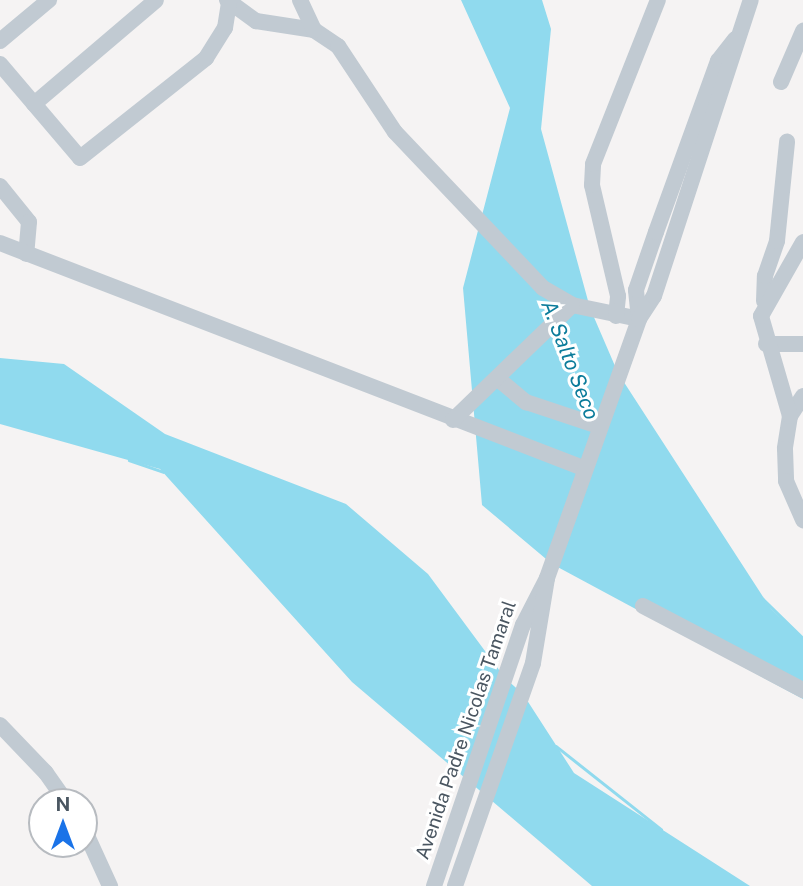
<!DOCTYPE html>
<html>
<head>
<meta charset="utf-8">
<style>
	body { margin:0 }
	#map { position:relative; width:803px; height:886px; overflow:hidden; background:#f5f3f3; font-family:"Public Sans",sans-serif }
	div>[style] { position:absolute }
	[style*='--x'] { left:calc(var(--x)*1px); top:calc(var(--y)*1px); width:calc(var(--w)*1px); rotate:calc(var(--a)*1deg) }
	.water>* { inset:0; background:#90daee }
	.stream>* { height:2.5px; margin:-1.25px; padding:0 1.25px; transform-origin:1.25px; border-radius:1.25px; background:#90daee }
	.minor>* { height:16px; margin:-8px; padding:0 8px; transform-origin:8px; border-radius:8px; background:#c1cad2 }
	span { translate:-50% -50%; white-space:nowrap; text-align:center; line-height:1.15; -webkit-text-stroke:6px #fff; paint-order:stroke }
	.street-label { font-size:19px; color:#4a5661 }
	.water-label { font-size:21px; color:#0c7c9b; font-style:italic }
	.north { position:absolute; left:28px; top:788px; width:70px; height:70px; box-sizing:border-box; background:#fff; border:2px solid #b7bbc0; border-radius:50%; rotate:0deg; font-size:19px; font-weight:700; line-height:28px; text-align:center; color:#4a5661 }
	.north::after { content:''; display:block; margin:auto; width:24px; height:32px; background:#1a73e8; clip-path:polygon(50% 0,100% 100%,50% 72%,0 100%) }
</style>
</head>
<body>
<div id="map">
	<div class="water">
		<i style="clip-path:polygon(461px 0,542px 0,551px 29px,541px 129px,590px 308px,618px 373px,771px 609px,803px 639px,803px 699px,552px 564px,482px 505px,463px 288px,510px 108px)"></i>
		<i style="clip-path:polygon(0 358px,64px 364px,165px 434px,346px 504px,428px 574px,505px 678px,523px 694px,574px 773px,750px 886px,592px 886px,352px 682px,160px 469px,0 424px)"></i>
	</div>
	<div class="stream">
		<i style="--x:129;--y:460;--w:36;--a:19"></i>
		<i style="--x:763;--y:599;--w:56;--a:44.3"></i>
		<i style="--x:556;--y:746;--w:134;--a:38.3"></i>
	</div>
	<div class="minor">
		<i style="--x:227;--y:0;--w:36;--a:36"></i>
		<i style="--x:256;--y:21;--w:59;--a:8.8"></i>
		<i style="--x:314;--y:30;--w:29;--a:34"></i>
		<i style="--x:338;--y:46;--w:103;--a:56.5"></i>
		<i style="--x:395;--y:132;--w:215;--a:46.5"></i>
		<i style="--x:543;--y:288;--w:34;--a:30"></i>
		<i style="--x:572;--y:305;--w:68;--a:11.8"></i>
		<i style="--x:300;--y:0;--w:33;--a:65"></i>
		<i style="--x:0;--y:41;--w:64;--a:-39.9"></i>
		<i style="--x:0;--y:64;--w:123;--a:49.6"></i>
		<i style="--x:80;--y:158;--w:161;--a:-38.4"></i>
		<i style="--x:206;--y:58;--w:36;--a:-58"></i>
		<i style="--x:225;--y:28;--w:26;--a:-81"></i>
		<i style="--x:781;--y:82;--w:56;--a:-66.7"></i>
		<i style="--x:34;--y:104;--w:160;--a:-40.4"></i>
		<i style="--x:0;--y:186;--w:46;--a:51.1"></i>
		<i style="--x:29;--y:222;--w:32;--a:95"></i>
		<i style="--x:0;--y:243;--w:625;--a:21.1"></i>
		<i style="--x:764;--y:301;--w:25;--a:-88"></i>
		<i style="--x:765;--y:276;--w:37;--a:-71"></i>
		<i style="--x:777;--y:241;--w:100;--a:-84.2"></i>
		<i style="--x:616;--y:316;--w:20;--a:-84"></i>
		<i style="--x:618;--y:296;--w:114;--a:-103.2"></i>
		<i style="--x:592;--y:185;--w:21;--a:-87"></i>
		<i style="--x:593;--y:164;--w:176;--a:-68.4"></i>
		<i style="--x:639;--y:319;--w:29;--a:-96"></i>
		<i style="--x:636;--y:290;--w:61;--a:-71"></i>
		<i style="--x:656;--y:232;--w:182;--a:-70.1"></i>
		<i style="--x:718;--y:61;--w:28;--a:-52"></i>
		<i style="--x:766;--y:344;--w:37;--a:0"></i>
		<i style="--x:497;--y:378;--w:38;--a:40"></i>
		<i style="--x:526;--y:402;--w:76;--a:18.4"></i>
		<i style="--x:803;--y:396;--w:24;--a:123"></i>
		<i style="--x:790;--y:416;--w:33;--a:99"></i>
		<i style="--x:785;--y:449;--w:32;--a:88"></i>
		<i style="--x:786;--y:481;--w:43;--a:66.4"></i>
		<i style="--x:790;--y:416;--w:104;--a:-106.2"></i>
		<i style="--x:761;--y:316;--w:85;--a:-60.4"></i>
		<i style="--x:453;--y:420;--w:165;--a:-44"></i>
		<i style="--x:643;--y:606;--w:181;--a:27.7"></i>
		<i style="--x:0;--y:725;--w:66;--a:46.2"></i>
		<i style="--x:46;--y:773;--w:35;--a:55"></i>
		<i style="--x:84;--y:829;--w:63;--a:65.5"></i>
		<i style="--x:434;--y:886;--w:276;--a:-71.2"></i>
		<i style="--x:523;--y:625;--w:53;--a:-62.9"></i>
		<i style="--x:547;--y:578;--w:275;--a:-70.4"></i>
		<i style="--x:639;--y:319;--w:27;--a:-57"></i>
		<i style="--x:654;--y:296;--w:311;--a:-71.9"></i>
		<i style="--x:455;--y:886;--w:236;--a:-70.7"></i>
		<i style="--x:533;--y:663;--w:86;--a:-80.6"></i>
	</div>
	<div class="street-label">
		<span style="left:466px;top:730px;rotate:-71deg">Avenida Padre Nicolas Tamaral</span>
	</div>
	<div class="water-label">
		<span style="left:570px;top:360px;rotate:69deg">A. Salto Seco</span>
	</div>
	<div class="north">N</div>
</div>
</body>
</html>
